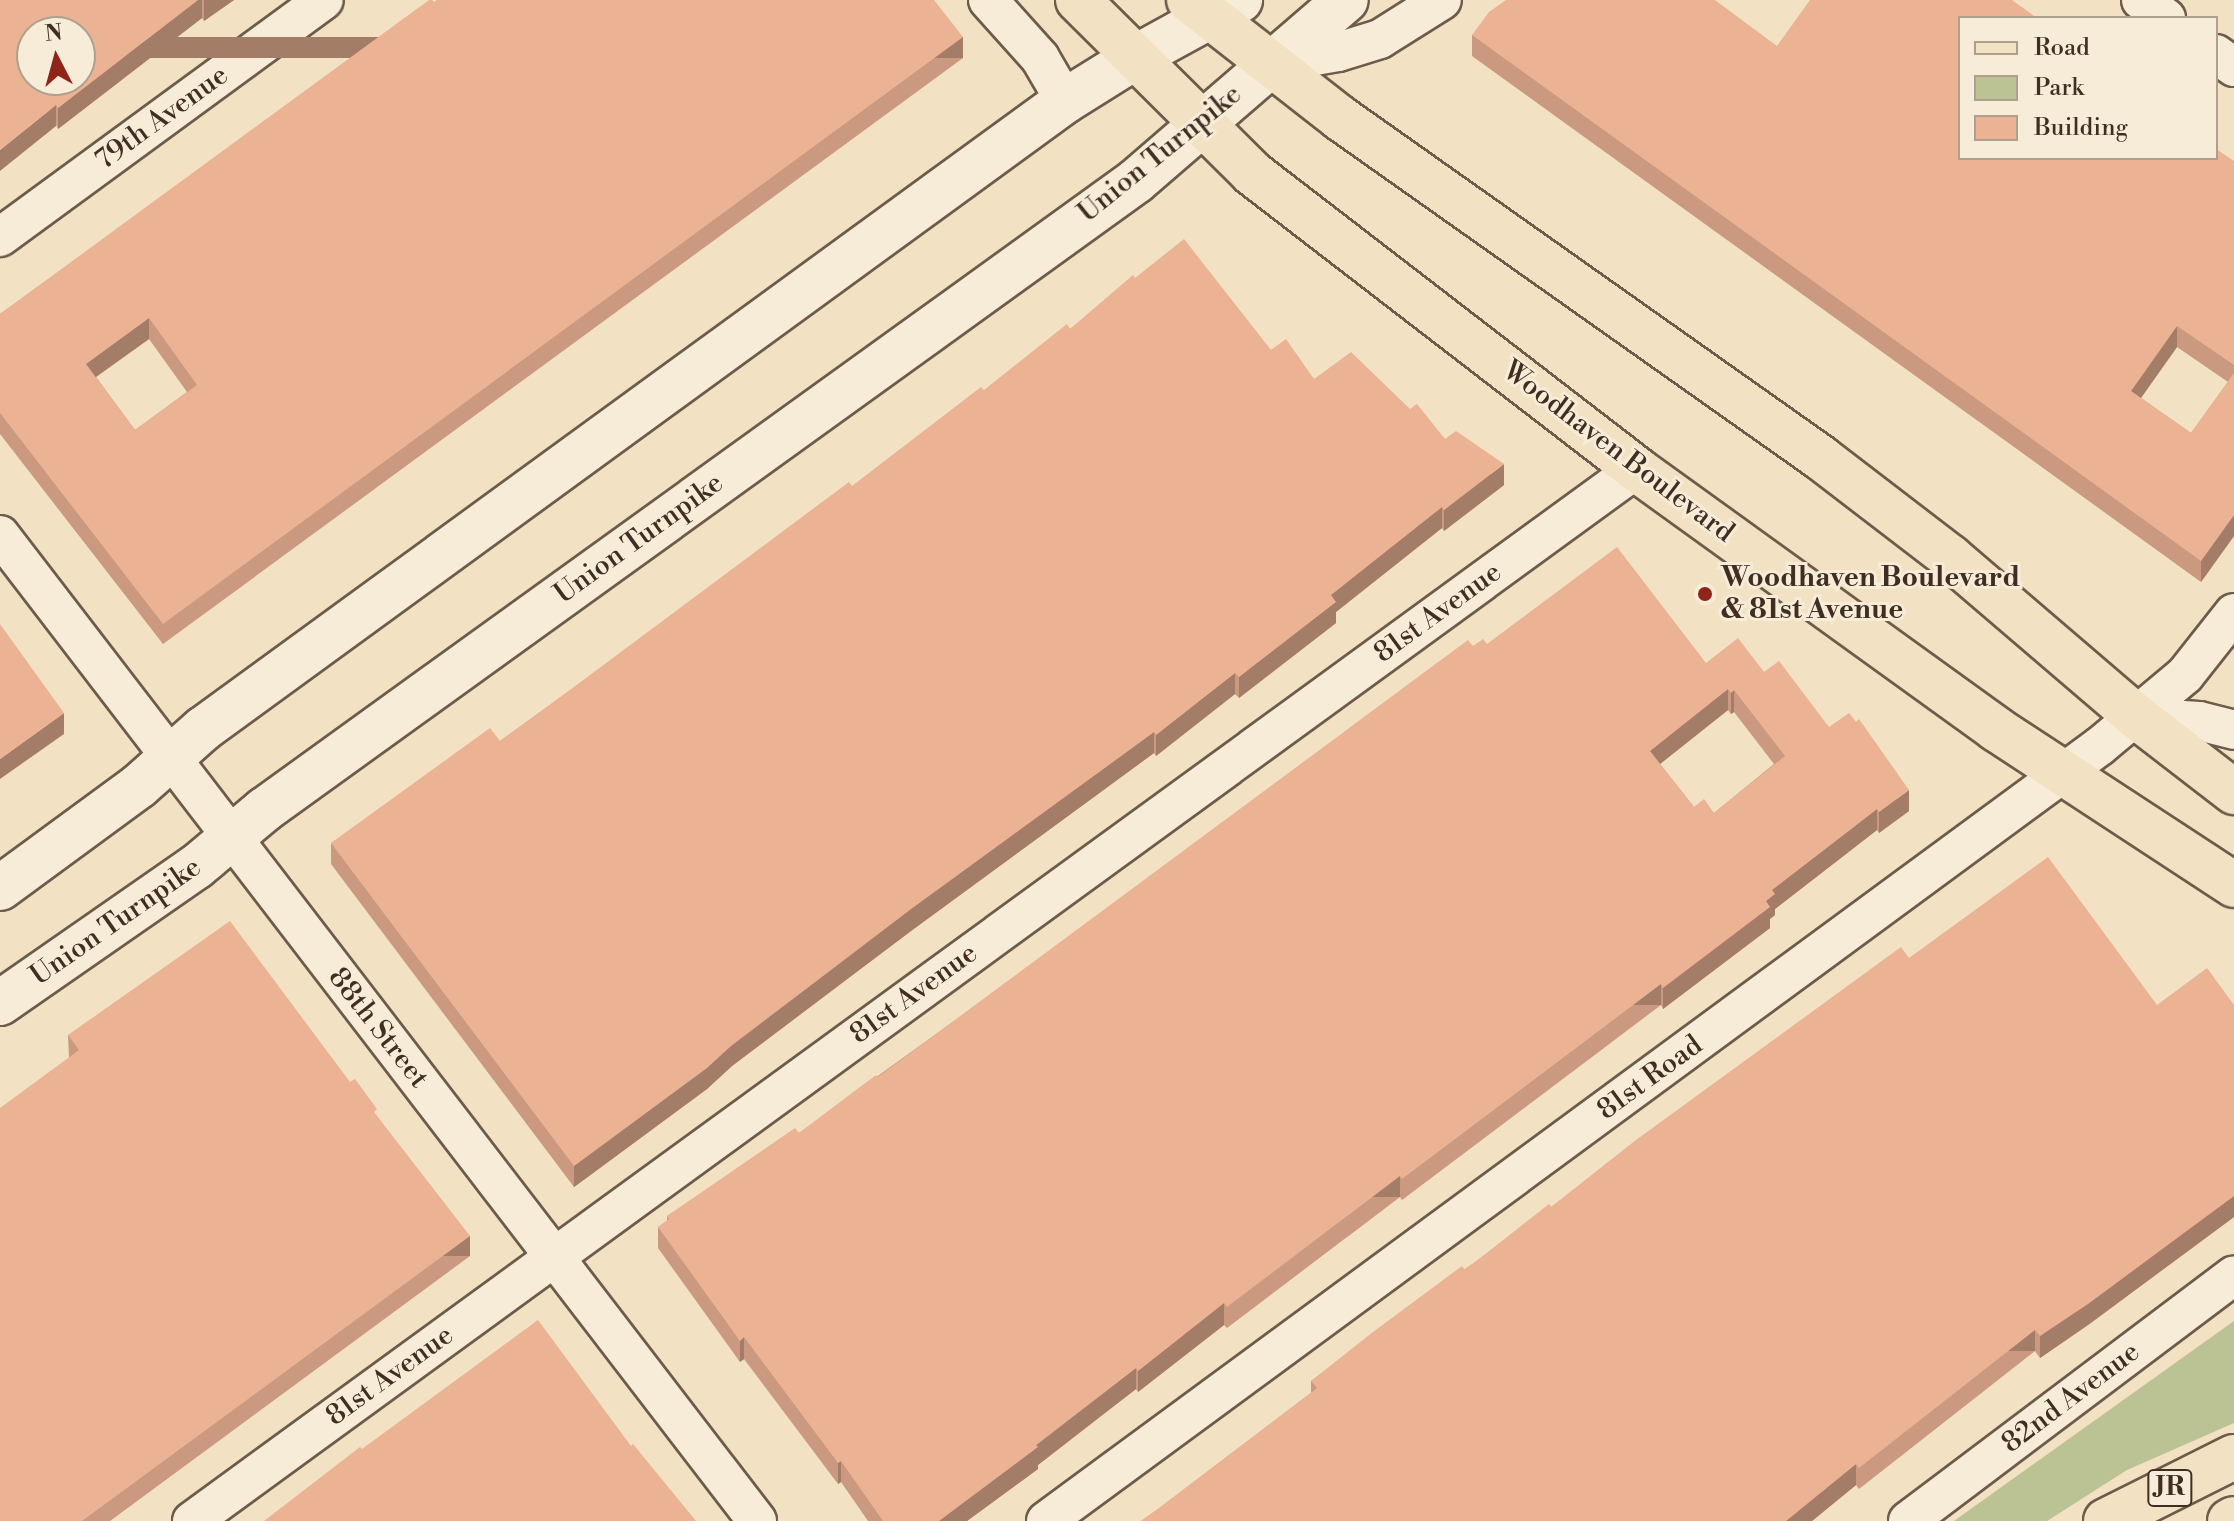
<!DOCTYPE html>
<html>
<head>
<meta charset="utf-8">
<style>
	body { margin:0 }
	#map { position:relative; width:2234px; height:1521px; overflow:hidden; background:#f2e1c2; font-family:"Libre Bodoni",serif }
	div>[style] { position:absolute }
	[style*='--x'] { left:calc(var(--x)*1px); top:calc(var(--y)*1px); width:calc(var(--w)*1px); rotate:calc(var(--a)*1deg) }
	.green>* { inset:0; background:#bbc293 }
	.roads { filter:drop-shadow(2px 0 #6d5b4b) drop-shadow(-2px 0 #6d5b4b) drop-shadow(0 2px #6d5b4b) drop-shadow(0 -2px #6d5b4b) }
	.street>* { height:38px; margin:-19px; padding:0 19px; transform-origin:19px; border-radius:19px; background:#f7ecd7 }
	.secondary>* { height:44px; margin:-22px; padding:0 22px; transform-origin:22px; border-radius:22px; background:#f7ecd7 }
	.primary>* { height:44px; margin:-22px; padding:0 22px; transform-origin:22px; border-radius:22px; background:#f2e1c2 }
	.highway>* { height:44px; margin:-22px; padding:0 22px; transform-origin:22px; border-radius:22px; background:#f2e1c2 }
	.wall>* { inset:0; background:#ca997f }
	.shaded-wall>* { inset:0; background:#a47d68; transform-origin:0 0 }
	.building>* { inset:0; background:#ebb294 }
	.dots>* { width:22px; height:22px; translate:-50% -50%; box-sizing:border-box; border:4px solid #f7ecd7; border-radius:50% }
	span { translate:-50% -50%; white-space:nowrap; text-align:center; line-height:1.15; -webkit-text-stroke:6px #f7ecd7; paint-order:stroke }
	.shield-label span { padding:2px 6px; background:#f7ecd7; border:2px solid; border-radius:6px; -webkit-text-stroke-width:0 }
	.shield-label { font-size:26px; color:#412e23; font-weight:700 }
	.street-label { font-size:28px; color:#412e23 }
	.poi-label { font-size:28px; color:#412e23; font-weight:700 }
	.left { translate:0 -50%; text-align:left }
	.legend { position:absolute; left:1958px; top:16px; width:260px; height:144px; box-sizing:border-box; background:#f7ecd7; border:2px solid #aea08f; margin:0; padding:10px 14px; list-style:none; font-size:24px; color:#412e23 }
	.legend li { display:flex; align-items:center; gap:16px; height:40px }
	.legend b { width:40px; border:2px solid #aea08f }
	.north { position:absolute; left:16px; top:16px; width:80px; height:80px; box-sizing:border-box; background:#f7ecd7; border:2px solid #aea08f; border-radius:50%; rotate:354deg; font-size:22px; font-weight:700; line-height:32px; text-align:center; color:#412e23 }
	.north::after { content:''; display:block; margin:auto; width:28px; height:36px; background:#8f2418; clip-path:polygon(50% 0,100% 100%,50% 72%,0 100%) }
</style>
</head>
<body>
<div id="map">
	<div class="green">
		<i style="clip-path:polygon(2234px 1321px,2234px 1423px,2127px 1470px,2047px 1521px,1954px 1521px)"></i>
	</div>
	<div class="roads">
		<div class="street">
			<i style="--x:988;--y:0;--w:78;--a:48.1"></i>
			<i style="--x:1040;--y:58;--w:50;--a:59.8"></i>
			<i style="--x:2141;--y:0;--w:31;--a:36"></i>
			<i style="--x:2216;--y:54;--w:22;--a:36"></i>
			<i style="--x:1269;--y:64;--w:70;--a:-9.9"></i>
			<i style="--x:1338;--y:52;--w:44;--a:-17.2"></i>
			<i style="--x:1380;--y:39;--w:73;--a:-32.2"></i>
			<i style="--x:0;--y:237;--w:401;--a:-36.2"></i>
			<i style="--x:0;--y:535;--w:1243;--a:52.48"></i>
			<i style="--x:2137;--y:717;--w:62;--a:3.7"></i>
			<i style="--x:2199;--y:721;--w:36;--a:14"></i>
			<i style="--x:192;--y:1521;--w:1787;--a:-36.07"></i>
			<i style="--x:1046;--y:1521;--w:1308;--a:-36.33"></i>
			<i style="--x:2100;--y:746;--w:111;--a:-39.9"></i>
			<i style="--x:2185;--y:675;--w:79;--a:-51.7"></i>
			<i style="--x:1908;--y:1521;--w:408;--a:-37"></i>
		</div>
		<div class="secondary">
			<i style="--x:0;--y:888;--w:172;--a:-36.3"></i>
			<i style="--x:139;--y:786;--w:86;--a:-41.7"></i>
			<i style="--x:203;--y:729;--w:1067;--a:-36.07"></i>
			<i style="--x:1065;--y:101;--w:81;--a:-31.9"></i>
			<i style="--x:1134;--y:58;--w:121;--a:-28.7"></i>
			<i style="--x:0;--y:1003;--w:239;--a:-34.8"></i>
			<i style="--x:196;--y:867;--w:89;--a:-40"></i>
			<i style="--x:264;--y:810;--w:1075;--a:-35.8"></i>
			<i style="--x:1136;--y:181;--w:277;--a:-40.8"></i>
		</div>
		<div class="primary">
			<i style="--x:1078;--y:0;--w:245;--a:44.8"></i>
			<i style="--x:1252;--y:173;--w:485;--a:37.6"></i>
			<i style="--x:1636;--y:469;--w:444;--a:35.8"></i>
			<i style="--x:1996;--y:729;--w:285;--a:33.2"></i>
			<i style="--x:1189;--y:0;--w:192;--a:38"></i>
			<i style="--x:1340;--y:118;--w:589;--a:35.25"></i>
			<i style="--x:1821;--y:458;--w:163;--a:37.5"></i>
			<i style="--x:1950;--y:557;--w:246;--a:40.6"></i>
			<i style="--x:2137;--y:717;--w:123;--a:37.7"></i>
		</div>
		<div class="highway">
			<i style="--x:2106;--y:1521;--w:143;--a:-26.6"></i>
			<i style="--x:2230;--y:1521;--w:4;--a:-27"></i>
		</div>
	</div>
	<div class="wall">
		<i style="clip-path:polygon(0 0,234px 0,204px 21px,202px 18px,58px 129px)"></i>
		<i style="clip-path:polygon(evenodd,434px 2px,963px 58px,163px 644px,0 434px,0 314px,434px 2px,149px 339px,187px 392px,135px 430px,96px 377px,149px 339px)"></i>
		<i style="clip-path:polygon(evenodd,1472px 35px,2234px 161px,2234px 536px,2201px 582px,1472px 56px,1472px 35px,2177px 347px,2228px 382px,2191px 433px,2141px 398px,2177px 347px)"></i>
		<i style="clip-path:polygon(1135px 278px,1271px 350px,1314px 379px,1410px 409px,1445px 439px,1504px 485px,1444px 531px,1442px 528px,1336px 612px,1336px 623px,1239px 698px,1235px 694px,1156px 756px,1154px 753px,911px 931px,732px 1066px,707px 1089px,574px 1187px,331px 864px,331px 843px,500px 741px,1070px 329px)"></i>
		<i style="clip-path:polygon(evenodd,1487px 644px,1706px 663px,1764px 672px,1829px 727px,1909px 811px,1879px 833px,1877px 830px,1775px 909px,1775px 915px,1770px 919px,1770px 928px,1663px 1009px,1661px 1005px,1402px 1200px,1400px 1197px,1227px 1328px,1224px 1325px,1138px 1392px,1136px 1389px,1038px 1465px,1038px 1469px,967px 1521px,868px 1521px,841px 1482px,838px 1484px,744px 1359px,740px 1362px,658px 1248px,658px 1227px,667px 1221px,667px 1216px,799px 1133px,1473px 646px,1487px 644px,1728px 710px,1731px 714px,1734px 712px,1774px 764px,1714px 813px,1694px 807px,1660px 764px,1728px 710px)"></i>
		<i style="clip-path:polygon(1909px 958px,2157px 1005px,2234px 1005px,2234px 1217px,2088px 1325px,2040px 1358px,2035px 1351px,1859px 1489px,1856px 1485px,1812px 1521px,1141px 1521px,1158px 1509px,1311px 1393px,1311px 1381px,1551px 1207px)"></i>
		<i style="clip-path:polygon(68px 1035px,350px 1082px,377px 1117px,470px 1256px,110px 1521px,0 1521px,69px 1057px)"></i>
	</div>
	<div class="shaded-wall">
		<i style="clip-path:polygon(198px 0,202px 0,202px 18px,58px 129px,58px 108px)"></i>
		<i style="clip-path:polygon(204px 0,234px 0,204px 21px)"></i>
		<i style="left:963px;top:37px;width:21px;height:992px;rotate:90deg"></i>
		<i style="clip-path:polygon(56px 105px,56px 126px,0 171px,0 150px)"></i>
		<i style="clip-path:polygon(149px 318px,149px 339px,86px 384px,86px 364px)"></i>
		<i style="clip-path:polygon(2177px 326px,2177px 347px,2131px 412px,2131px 391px)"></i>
		<i style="clip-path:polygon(1504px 464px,1504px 485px,1444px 531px,1444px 510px)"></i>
		<i style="clip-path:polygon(1442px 507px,1442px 528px,1336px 612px,1336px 623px,1239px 698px,1239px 677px,1331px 595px)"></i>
		<i style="clip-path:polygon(2234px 515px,2234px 536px,2201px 582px,2201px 561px)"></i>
		<i style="clip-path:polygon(1235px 673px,1235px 694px,1156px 756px,1156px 735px)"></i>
		<i style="clip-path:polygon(1728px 689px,1728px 710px,1650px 772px,1650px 751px)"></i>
		<i style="clip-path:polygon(1734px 690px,1734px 712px,1731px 714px,1731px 693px)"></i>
		<i style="clip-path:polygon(64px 713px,64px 734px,0 779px,0 759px)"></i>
		<i style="clip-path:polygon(1154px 732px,1154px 753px,911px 931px,732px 1066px,707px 1089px,574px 1187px,574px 1166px,911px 909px)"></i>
		<i style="clip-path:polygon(1909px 790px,1909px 811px,1879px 833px,1879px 812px)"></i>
		<i style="clip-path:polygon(1877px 809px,1877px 830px,1775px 909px,1775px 915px,1770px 919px,1770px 928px,1663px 1009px,1663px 988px,1766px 901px,1772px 890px)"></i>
		<i style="left:1661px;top:984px;width:21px;height:324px;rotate:90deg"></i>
		<i style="left:1400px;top:1176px;width:21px;height:217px;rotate:90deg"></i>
		<i style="clip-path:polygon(2234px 1196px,2234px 1217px,2088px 1325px,2040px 1358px,2040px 1336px)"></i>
		<i style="left:470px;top:1236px;width:20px;height:481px;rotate:90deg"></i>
		<i style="clip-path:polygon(1224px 1303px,1224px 1325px,1138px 1392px,1138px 1371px)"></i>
		<i style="left:2035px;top:1330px;width:21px;height:224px;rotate:90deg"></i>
		<i style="clip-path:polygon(744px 1337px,744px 1359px,740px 1362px,740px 1341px)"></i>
		<i style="clip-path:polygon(1136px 1368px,1136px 1389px,1038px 1465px,1038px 1469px,967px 1521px,939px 1521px)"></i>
		<i style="clip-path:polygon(841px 1461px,841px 1482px,838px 1484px,838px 1463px)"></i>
		<i style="clip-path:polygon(1856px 1464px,1856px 1485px,1812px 1521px,1786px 1521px)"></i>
	</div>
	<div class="building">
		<i style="clip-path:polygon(evenodd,0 0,198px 0,58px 108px,56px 105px,0 150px,0 0,32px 32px,80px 32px,80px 80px,32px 80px,32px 32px)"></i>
		<i style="clip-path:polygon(evenodd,429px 0,432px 0,434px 2px,437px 0,934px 0,963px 37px,163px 624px,0 413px,0 314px,429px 0,149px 318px,197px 385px,135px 430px,86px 364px,149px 318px)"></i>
		<i style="clip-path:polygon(1506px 0,1715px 0,1777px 46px,1810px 0,2012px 0,2037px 18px,1960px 18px,1960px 158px,2216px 158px,2216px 149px,2234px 161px,2234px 365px,2177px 326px,2131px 391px,2191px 433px,2234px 373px,2234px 515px,2201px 561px,1472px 35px,1489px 12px)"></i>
		<i style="clip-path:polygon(1184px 239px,1271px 350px,1286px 339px,1314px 379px,1351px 352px,1410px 409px,1417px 404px,1445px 439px,1456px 431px,1504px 464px,1444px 510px,1442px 507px,1331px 595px,1336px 602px,1239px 677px,1235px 673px,1156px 735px,1154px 732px,911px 909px,732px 1045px,707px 1068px,574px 1166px,331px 843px,490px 728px,500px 741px,543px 710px,849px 482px,852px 486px,981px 387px,984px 390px,1067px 324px,1070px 329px,1133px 275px,1135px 278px)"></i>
		<i style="clip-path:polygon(evenodd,1617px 547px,1706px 663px,1738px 638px,1764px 672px,1779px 661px,1829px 727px,1849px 713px,1856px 722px,1859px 719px,1909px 790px,1879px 812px,1877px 809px,1772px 890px,1775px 894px,1766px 901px,1770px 907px,1663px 988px,1661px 984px,1402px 1179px,1400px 1176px,1227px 1307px,1224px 1303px,1138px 1371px,1136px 1368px,1036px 1445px,1038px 1447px,939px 1521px,883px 1521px,841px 1461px,838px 1463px,744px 1337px,740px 1341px,658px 1227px,669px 1219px,667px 1216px,795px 1128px,799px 1133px,876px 1075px,878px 1077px,1468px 640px,1473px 646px,1483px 639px,1487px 644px,1617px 547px,1728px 689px,1731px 693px,1734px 690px,1785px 756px,1714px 813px,1704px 799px,1694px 807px,1650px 751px,1728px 689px)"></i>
		<i style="clip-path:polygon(0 624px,64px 713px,0 759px)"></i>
		<i style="clip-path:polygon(2048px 857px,2157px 1005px,2207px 968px,2234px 1005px,2234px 1196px,2088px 1304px,2040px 1336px,2035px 1330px,1859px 1468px,1856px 1464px,1786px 1521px,1141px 1521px,1158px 1509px,1317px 1388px,1311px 1381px,1373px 1332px,1462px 1266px,1465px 1270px,1549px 1204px,1551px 1207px,1636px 1140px,1901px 947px,1909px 958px)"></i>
		<i style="clip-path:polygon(230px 921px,350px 1082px,355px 1079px,377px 1109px,374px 1112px,470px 1236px,82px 1521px,0 1521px,0 1108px,79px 1050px,68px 1035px)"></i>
		<i style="clip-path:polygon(538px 1320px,631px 1446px,633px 1444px,696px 1521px,264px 1521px,360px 1447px,362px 1449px)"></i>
	</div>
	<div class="dots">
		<i style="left:1705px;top:594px;background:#8f2418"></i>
	</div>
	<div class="shield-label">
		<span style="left:2170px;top:1488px">JR</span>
	</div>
	<div class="street-label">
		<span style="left:162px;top:118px;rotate:-36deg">79th Avenue</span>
		<span style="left:1160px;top:154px;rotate:-39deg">Union Turnpike</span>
		<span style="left:1618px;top:452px;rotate:37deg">Woodhaven Boulevard</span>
		<span style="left:639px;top:539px;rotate:-36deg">Union Turnpike</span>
		<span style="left:1438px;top:613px;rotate:-36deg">81st Avenue</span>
		<span style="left:116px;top:922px;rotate:-35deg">Union Turnpike</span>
		<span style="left:914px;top:994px;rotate:-36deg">81st Avenue</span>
		<span style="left:378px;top:1028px;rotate:52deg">88th Street</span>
		<span style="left:1650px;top:1078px;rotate:-36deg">81st Road</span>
		<span style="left:390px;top:1376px;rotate:-36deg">81st Avenue</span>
		<span style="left:2071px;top:1398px;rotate:-37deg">82nd Avenue</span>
	</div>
	<div class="poi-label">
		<span class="left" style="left:1721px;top:594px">Woodhaven Boulevard<br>&amp; 81st Avenue</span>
	</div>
	<ul class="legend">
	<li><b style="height:10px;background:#f2e1c2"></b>Road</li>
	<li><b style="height:22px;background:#bbc293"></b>Park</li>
	<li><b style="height:22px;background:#ebb294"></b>Building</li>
	</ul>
	<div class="north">N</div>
</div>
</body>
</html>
